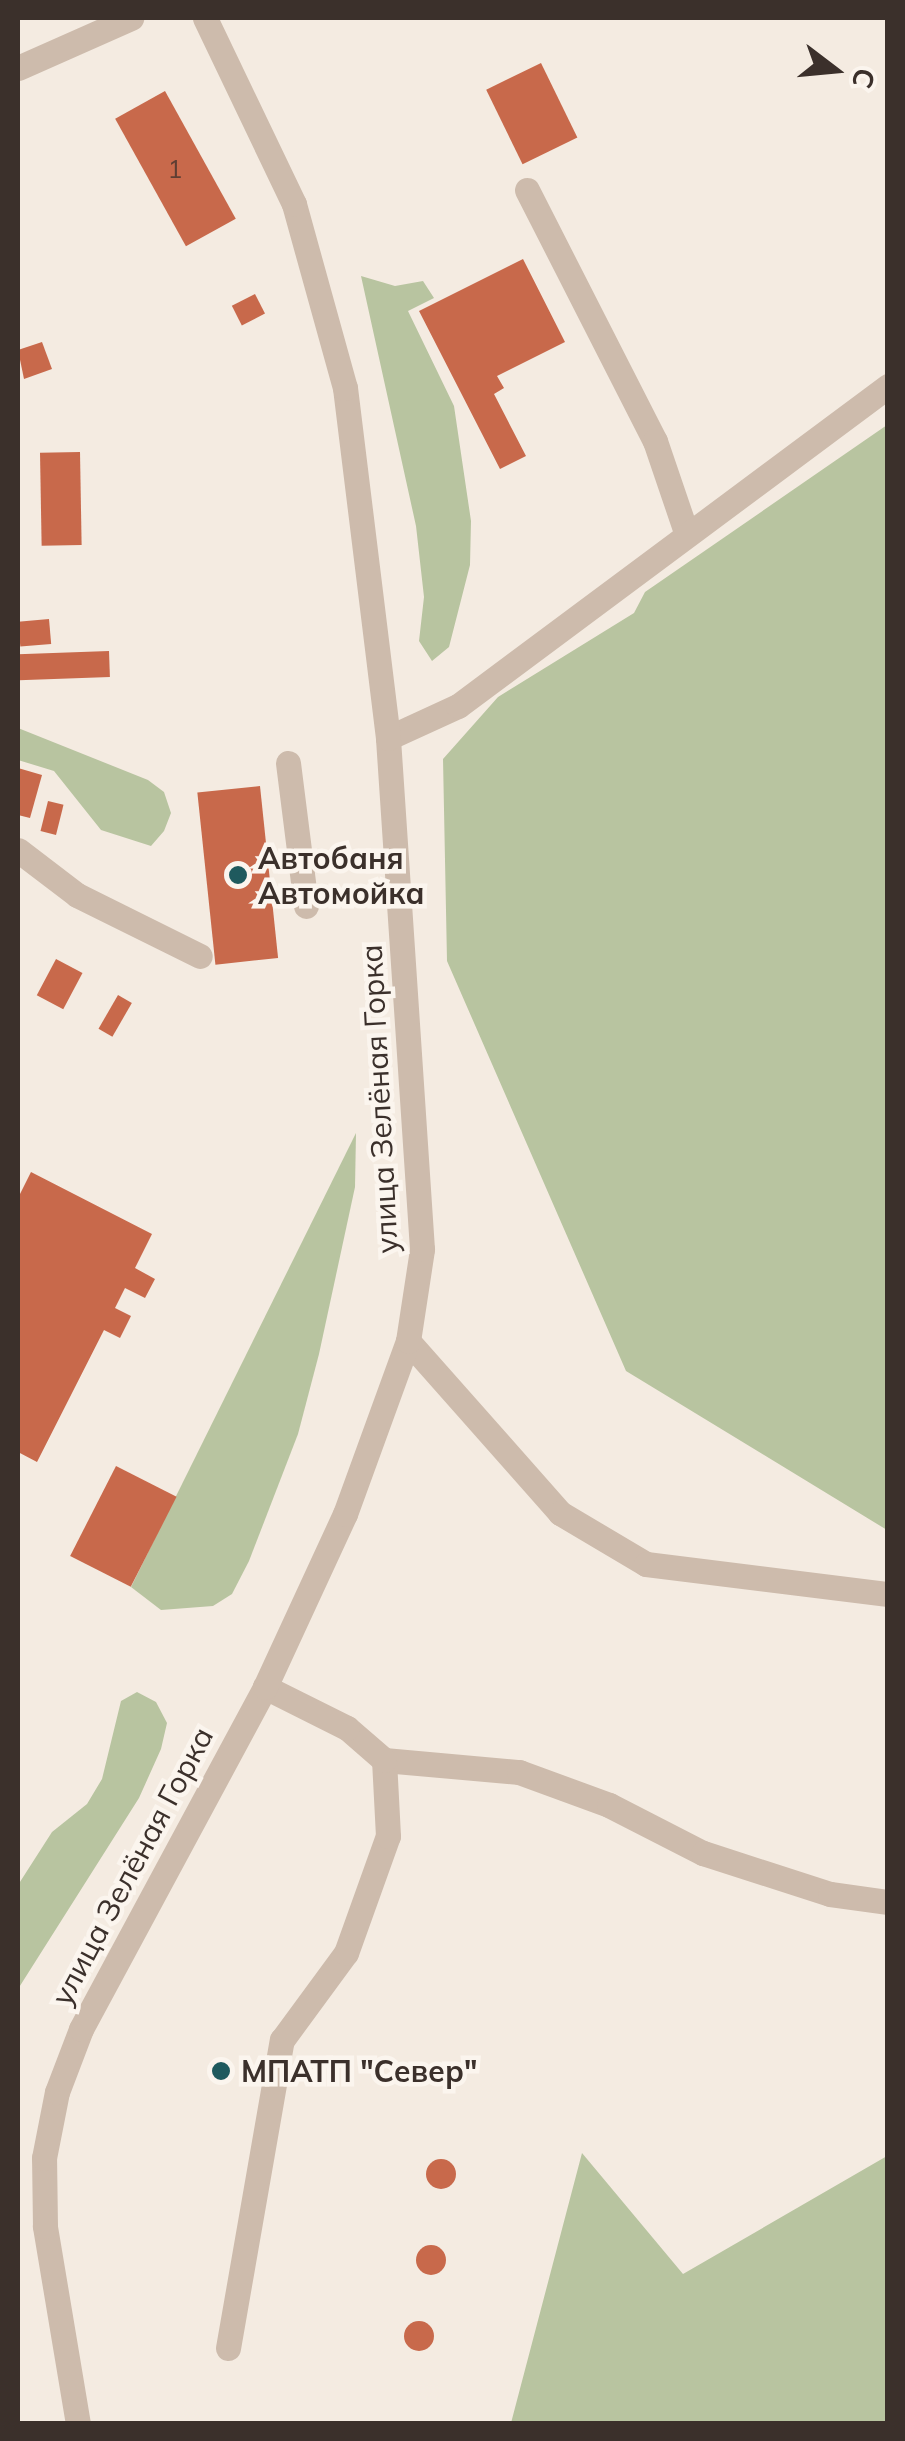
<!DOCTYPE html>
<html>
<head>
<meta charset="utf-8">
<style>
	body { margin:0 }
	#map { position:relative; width:905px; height:2441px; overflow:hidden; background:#f4ebe1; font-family:Mulish,sans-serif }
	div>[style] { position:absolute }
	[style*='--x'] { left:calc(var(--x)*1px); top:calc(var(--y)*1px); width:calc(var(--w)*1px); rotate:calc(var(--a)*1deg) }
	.green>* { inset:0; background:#b8c4a0 }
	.building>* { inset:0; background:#c8694b; transform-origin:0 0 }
	.round { border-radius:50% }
	.minor>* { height:25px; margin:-12.5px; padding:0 12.5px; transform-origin:12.5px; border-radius:12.5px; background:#cdbbac }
	.dots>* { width:28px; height:28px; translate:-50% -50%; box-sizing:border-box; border:5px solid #fbf5ee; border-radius:50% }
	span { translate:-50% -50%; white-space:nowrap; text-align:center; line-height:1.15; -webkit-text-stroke:9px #fbf5ee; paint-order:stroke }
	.number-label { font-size:25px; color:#5e3e33 }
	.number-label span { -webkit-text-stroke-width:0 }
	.poi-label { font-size:30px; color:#3b302b; font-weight:700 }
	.left { translate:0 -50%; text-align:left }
	.street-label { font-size:30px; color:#3b302b }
	.frame { position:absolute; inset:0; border:20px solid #3b302b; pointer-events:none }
	.north { position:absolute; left:785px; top:20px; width:100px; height:100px; -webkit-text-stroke:8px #fbf5ee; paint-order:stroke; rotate:106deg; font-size:28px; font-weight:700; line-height:40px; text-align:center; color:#3b302b }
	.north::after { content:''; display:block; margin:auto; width:35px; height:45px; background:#3b302b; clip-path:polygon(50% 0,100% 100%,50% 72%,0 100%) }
</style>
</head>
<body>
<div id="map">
	<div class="green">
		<i style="clip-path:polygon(361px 276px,395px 286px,423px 281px,434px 298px,408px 311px,454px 406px,471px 521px,470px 565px,449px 647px,432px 661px,419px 641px,424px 597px,416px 526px)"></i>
		<i style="clip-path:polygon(887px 425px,887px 1530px,626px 1371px,447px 961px,443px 759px,498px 697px,634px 613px,645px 592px)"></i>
		<i style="clip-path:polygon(18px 728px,148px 780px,164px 792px,171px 813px,164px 831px,151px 846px,101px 830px,54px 771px,18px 760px)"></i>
		<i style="clip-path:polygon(356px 1133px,355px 1187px,319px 1354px,298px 1434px,249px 1561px,232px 1594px,213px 1606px,161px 1610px,131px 1587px)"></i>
		<i style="clip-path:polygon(137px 1692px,156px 1702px,167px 1723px,161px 1749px,139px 1798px,18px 1989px,18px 1885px,52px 1832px,87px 1804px,102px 1779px,121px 1701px)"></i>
		<i style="clip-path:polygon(582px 2153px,683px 2274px,887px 2156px,887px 2423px,511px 2423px)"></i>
	</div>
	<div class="building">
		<i style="left:541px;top:63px;width:83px;height:61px;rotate:64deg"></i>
		<i style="left:165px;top:91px;width:146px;height:57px;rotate:61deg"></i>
		<i style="clip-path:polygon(523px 259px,565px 342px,497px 376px,504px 388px,494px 394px,526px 456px,500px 469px,419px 311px)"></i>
		<i style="left:255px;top:294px;width:22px;height:26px;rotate:63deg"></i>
		<i style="clip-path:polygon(42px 342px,52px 369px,24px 379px,18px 350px)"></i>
		<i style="left:80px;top:452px;width:93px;height:40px;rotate:89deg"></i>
		<i style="left:49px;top:619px;width:25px;height:31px;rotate:85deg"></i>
		<i style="left:109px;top:651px;width:26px;height:91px;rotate:88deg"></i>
		<i style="clip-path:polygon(18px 768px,42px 775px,30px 818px,18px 815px)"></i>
		<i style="left:260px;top:786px;width:173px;height:63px;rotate:84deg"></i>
		<i style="left:48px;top:801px;width:16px;height:31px;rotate:14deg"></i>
		<i style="left:56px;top:959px;width:30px;height:41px;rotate:28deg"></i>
		<i style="left:118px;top:995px;width:16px;height:39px;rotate:30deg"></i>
		<i style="clip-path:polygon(31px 1172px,152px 1234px,135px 1268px,155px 1279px,145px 1298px,125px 1288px,115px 1308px,131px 1316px,120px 1338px,104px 1330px,37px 1462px,18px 1452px,18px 1198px)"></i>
		<i style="left:116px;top:1466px;width:68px;height:101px;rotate:27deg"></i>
		<i class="round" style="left:426px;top:2159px;width:30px;height:30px"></i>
		<i class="round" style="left:416px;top:2245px;width:30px;height:30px"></i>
		<i class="round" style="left:404px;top:2321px;width:30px;height:30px"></i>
	</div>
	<div class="minor">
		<i style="--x:18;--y:68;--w:124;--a:-23.9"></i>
		<i style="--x:527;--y:190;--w:282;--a:63"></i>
		<i style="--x:655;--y:441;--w:96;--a:71.2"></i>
		<i style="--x:388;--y:738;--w:77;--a:-24.6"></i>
		<i style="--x:458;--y:706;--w:536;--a:-36.66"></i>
		<i style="--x:288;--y:763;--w:144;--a:82.8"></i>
		<i style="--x:18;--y:850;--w:74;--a:37.3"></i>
		<i style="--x:77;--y:895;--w:137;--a:26.4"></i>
		<i style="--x:408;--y:1341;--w:230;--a:48.5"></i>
		<i style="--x:560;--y:1513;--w:100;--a:30.7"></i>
		<i style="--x:646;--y:1564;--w:244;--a:7.1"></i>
		<i style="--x:384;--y:1760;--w:136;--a:5.1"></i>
		<i style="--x:519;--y:1772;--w:96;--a:20.1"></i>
		<i style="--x:609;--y:1805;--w:106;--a:27.1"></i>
		<i style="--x:703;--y:1853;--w:133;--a:17.9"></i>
		<i style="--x:830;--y:1894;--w:59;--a:7.9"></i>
		<i style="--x:228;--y:2348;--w:313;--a:-80.1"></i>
		<i style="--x:282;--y:2040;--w:108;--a:-53.7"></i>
		<i style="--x:346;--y:1953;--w:124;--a:-70.3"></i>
		<i style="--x:388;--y:1836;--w:76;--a:-93"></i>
		<i style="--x:384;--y:1760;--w:49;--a:-139.1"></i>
		<i style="--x:347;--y:1728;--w:92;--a:-153.4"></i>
		<i style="--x:78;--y:2424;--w:201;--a:-99.5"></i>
		<i style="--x:45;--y:2226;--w:68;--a:-90.8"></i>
		<i style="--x:44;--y:2158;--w:67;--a:-78.9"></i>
		<i style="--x:57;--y:2092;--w:67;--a:-69.1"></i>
		<i style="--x:81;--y:2029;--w:388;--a:-61.7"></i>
		<i style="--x:265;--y:1687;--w:191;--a:-65.2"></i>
		<i style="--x:345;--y:1514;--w:184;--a:-70"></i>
		<i style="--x:408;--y:1341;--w:93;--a:-81.3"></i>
		<i style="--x:422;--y:1249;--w:512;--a:-93.81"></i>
		<i style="--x:388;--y:738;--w:353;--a:-97"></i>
		<i style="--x:345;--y:388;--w:191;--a:-105.5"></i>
		<i style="--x:294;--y:204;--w:206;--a:-115.6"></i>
	</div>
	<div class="dots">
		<i style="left:238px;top:875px;background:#1f5a5e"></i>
		<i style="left:221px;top:2071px;background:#1f5a5e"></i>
	</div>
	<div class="number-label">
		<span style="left:175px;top:169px">1</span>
	</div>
	<div class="poi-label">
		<span class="left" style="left:258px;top:875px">Автобаня<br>Автомойка</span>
		<span class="left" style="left:241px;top:2071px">МПАТП "Север"</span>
	</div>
	<div class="street-label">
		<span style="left:379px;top:1099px;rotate:-93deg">улица Зелёная Горка</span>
		<span style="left:132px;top:1866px;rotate:-62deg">улица Зелёная Горка</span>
	</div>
	<div class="frame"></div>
	<div class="north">С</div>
</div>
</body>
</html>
